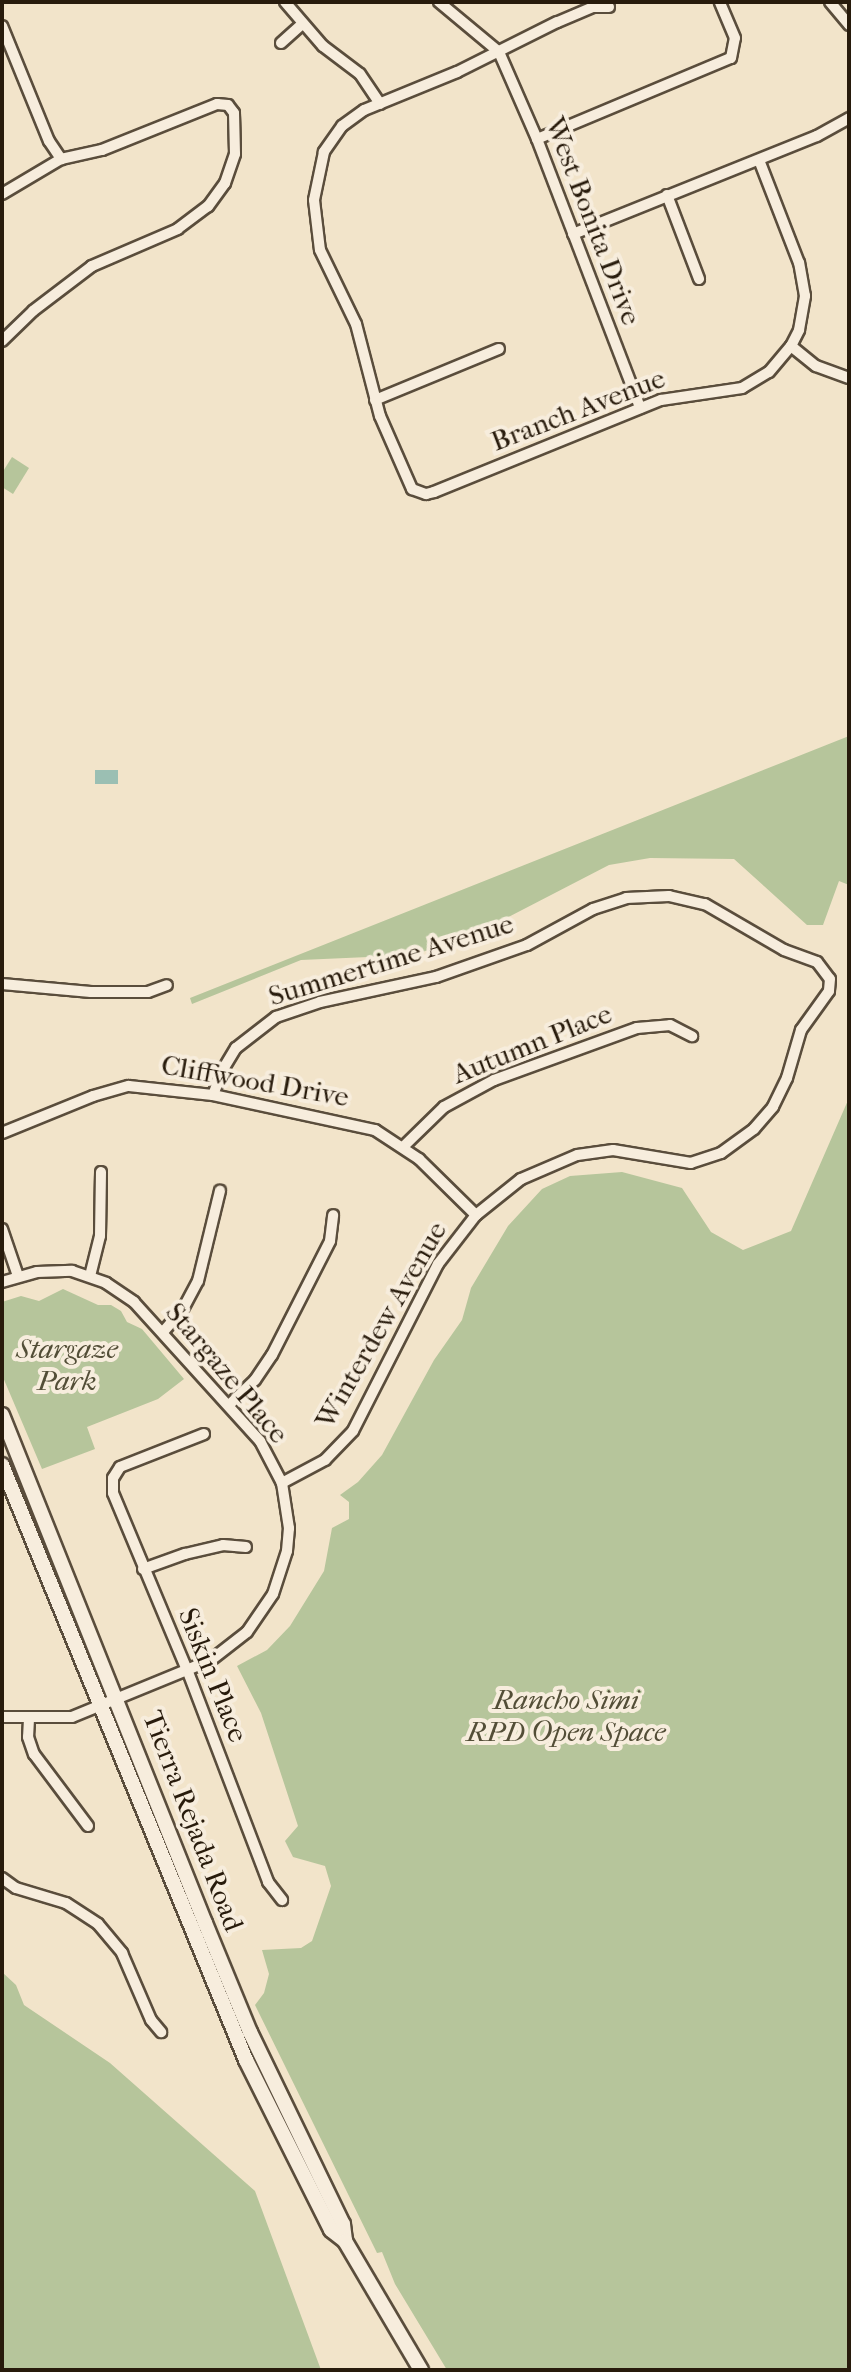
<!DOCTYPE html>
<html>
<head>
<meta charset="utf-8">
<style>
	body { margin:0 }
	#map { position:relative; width:851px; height:2372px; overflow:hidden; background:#f2e4ca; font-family:"IM FELL French Canon",serif }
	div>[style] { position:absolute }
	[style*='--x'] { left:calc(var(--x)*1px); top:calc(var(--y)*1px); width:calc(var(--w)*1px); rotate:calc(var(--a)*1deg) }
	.green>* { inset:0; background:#b6c59b }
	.water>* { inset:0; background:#9bbfb3; transform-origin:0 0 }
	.roads { filter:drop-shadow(2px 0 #5a4d3c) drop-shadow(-2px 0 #5a4d3c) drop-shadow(0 2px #5a4d3c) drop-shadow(0 -2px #5a4d3c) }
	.street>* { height:10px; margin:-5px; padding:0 5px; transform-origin:5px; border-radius:5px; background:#f7eddd }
	.secondary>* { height:14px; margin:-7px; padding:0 7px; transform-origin:7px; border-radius:7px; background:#f7eddd }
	span { translate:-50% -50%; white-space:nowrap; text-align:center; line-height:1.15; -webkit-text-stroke:8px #f7eddd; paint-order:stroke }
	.street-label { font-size:28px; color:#281b0c }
	.park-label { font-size:28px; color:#534e37; font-style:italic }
	.frame { position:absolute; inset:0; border:4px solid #281b0c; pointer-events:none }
</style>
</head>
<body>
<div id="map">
	<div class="green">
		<i style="clip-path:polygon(12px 457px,29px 468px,13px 494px,2px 487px,2px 473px)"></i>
		<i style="clip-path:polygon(849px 736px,849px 885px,839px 881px,823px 925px,807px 925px,734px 859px,650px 858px,609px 865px,474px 935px,413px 955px,301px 960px,192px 1004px,190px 998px)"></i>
		<i style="clip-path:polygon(849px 1098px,849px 2370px,447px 2370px,395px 2284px,382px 2252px,377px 2253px,255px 2005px,264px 1993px,269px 1974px,262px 1950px,301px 1948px,312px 1941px,331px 1886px,325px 1866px,293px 1857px,285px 1841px,298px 1826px,261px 1713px,237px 1666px,267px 1650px,290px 1626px,324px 1571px,332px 1528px,349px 1519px,349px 1502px,340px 1495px,358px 1482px,382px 1455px,434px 1360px,462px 1320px,471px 1288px,508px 1226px,542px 1189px,570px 1176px,622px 1172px,682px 1188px,711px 1232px,743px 1250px,791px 1231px)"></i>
		<i style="clip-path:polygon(63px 1289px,98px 1305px,111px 1305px,121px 1311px,127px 1322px,142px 1329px,184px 1379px,158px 1399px,87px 1427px,95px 1449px,42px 1469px,2px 1375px,2px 1302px,21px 1296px,39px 1301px)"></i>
		<i style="clip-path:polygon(2px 1972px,16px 1985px,24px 2005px,110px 2063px,255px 2191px,321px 2370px,2px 2370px)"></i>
	</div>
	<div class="water">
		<i style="left:95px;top:770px;width:23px;height:14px"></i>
	</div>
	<div class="roads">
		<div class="street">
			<i style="--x:285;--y:2;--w:58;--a:49.2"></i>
			<i style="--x:323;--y:46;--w:46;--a:37.1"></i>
			<i style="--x:360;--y:74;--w:36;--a:56"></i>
			<i style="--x:439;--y:2;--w:78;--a:39.8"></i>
			<i style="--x:499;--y:52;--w:95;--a:66.4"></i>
			<i style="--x:537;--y:139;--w:288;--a:69"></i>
			<i style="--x:830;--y:2;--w:30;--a:50"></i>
			<i style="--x:609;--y:7;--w:16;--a:180"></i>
			<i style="--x:593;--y:7;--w:39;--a:157"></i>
			<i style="--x:557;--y:22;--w:112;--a:153.4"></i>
			<i style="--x:457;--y:72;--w:100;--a:157.8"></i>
			<i style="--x:364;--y:110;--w:27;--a:144"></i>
			<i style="--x:342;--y:126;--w:32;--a:125"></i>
			<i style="--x:324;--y:152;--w:49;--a:101.8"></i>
			<i style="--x:314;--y:200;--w:50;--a:83.2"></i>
			<i style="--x:320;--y:250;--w:82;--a:64.1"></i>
			<i style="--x:356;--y:324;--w:95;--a:75.4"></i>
			<i style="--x:380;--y:416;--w:80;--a:66.3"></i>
			<i style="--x:412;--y:489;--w:15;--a:20"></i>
			<i style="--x:426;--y:494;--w:8;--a:-14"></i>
			<i style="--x:434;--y:492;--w:245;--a:-22.1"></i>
			<i style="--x:661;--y:400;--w:82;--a:-8.4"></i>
			<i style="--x:742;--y:388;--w:31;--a:-31"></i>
			<i style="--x:769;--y:372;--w:34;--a:-50"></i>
			<i style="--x:791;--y:346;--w:18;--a:-63"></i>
			<i style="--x:799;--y:330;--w:35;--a:-80"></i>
			<i style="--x:805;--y:296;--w:34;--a:-100"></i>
			<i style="--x:799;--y:263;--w:110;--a:-111.2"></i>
			<i style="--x:2;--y:26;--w:124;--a:67.8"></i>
			<i style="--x:49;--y:141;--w:22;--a:56"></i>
			<i style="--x:281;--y:43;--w:27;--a:-42"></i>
			<i style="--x:537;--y:139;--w:210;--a:-22.7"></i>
			<i style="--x:731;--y:58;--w:20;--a:-79"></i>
			<i style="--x:735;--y:38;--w:39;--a:-113"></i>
			<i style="--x:2;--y:194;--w:69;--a:-30.7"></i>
			<i style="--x:61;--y:159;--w:42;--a:-12.4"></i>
			<i style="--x:102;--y:150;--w:124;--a:-21.8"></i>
			<i style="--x:217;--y:104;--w:11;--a:5"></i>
			<i style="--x:228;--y:105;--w:10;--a:53"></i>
			<i style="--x:234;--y:113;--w:41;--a:88.6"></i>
			<i style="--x:235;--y:154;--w:31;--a:109"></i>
			<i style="--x:225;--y:183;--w:29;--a:126"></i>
			<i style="--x:208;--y:206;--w:38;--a:143"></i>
			<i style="--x:178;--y:229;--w:94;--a:156.7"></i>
			<i style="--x:92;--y:266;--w:74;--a:142.7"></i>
			<i style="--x:33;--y:311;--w:43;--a:135.9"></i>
			<i style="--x:667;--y:195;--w:90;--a:69.1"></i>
			<i style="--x:573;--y:234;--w:263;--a:-21.9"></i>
			<i style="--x:817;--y:136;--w:37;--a:-29"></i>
			<i style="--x:791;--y:346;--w:32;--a:39"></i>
			<i style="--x:816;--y:366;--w:35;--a:20"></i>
			<i style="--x:375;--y:400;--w:134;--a:-22.4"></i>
			<i style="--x:2;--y:984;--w:89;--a:5.1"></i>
			<i style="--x:91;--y:992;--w:57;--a:0"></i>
			<i style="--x:148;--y:992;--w:20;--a:-20"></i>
			<i style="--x:213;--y:1095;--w:26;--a:-69"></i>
			<i style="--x:222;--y:1071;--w:27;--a:-59"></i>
			<i style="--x:236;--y:1048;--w:51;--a:-37.8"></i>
			<i style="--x:276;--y:1017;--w:46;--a:-18.8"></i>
			<i style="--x:320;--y:1002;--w:119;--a:-12.2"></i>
			<i style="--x:436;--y:977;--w:96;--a:-19.4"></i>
			<i style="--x:527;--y:945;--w:75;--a:-28.6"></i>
			<i style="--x:593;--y:909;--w:35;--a:-18"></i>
			<i style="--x:626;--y:898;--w:43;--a:-2.7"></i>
			<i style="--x:669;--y:896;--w:37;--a:13"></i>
			<i style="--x:705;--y:904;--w:91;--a:30.2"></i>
			<i style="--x:784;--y:950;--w:35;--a:20"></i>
			<i style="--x:817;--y:962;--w:21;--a:53"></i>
			<i style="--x:830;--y:979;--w:12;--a:95"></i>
			<i style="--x:829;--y:991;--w:48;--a:125.7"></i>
			<i style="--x:801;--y:1030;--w:50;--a:106.3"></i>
			<i style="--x:787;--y:1078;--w:32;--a:116"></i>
			<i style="--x:773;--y:1107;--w:29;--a:131"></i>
			<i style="--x:754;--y:1129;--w:41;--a:144"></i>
			<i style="--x:721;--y:1153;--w:32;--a:162"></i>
			<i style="--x:691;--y:1163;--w:79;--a:-170.5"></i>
			<i style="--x:613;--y:1150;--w:36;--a:172"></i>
			<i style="--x:577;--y:1155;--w:61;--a:156.8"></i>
			<i style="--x:521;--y:1179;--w:58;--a:141.3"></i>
			<i style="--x:476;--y:1215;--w:62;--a:127.8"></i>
			<i style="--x:438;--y:1264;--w:187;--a:117"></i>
			<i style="--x:353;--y:1431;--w:40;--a:134"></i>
			<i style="--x:325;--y:1460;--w:49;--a:151.9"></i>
			<i style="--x:2;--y:1133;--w:98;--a:-22.1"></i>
			<i style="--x:93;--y:1096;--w:37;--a:-16"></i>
			<i style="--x:129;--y:1086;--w:84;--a:6.1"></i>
			<i style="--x:213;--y:1095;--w:166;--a:12.2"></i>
			<i style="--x:375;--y:1130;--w:53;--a:33.4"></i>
			<i style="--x:419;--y:1159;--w:80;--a:44.5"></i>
			<i style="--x:404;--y:1146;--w:56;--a:-44.3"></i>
			<i style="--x:444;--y:1107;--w:57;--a:-28.4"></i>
			<i style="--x:494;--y:1080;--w:152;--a:-20"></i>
			<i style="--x:637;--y:1028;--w:33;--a:-5"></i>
			<i style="--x:670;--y:1025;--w:25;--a:27"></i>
			<i style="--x:2;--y:1229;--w:50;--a:71.2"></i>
			<i style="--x:90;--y:1276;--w:41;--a:-76"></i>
			<i style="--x:100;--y:1236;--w:64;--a:-89.1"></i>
			<i style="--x:2;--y:1282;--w:36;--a:-16"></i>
			<i style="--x:37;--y:1272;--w:35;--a:-2"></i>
			<i style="--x:72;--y:1271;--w:36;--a:19"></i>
			<i style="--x:106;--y:1283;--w:34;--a:34"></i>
			<i style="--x:134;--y:1302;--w:188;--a:47.8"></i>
			<i style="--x:260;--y:1441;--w:47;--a:62.4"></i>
			<i style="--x:282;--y:1483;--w:46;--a:81.2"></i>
			<i style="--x:289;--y:1528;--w:23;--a:95"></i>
			<i style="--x:287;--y:1551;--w:45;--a:108"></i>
			<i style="--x:273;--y:1594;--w:46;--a:124.4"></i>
			<i style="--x:247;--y:1632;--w:46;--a:142.1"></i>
			<i style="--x:211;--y:1660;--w:150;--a:157.7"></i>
			<i style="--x:72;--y:1717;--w:70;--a:180"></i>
			<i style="--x:163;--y:1332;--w:30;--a:-49"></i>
			<i style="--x:183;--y:1309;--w:32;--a:-62"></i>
			<i style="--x:198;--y:1281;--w:93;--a:-76.3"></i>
			<i style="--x:229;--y:1405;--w:36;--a:-44"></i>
			<i style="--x:255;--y:1380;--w:30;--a:-56"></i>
			<i style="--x:272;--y:1355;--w:128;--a:-63"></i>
			<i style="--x:330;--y:1241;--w:26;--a:-83"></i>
			<i style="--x:204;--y:1434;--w:90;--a:158.6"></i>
			<i style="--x:120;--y:1467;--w:13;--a:122"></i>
			<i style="--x:113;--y:1478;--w:15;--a:90"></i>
			<i style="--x:113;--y:1493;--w:194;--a:67.3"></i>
			<i style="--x:188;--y:1672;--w:225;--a:69.1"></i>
			<i style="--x:268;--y:1882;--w:23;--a:52"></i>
			<i style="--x:143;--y:1569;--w:45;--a:-19.7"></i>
			<i style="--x:185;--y:1554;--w:39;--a:-13"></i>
			<i style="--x:223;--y:1545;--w:23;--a:5"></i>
			<i style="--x:29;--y:1719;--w:18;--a:93"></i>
			<i style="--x:28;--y:1737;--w:18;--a:71"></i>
			<i style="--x:34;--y:1754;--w:90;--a:53.1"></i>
			<i style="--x:2;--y:1878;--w:17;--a:36"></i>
			<i style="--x:16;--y:1888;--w:52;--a:16.7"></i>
			<i style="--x:66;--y:1903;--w:38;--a:33"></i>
			<i style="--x:98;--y:1924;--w:38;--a:50"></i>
			<i style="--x:122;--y:1953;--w:73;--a:66.6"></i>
			<i style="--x:151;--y:2020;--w:16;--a:50"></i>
		</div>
		<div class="secondary">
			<i style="--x:2;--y:1415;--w:547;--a:68.22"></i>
			<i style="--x:205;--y:1923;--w:118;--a:67.6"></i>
			<i style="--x:250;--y:2032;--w:213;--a:64.2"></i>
			<i style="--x:343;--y:2224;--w:17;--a:83"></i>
			<i style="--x:2;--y:1465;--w:643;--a:67.7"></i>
			<i style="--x:246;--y:2060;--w:190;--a:63.4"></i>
			<i style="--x:331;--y:2230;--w:18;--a:38"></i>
			<i style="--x:345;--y:2241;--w:150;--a:59.5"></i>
		</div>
	</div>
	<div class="street-label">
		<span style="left:593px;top:221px;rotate:69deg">West Bonita Drive</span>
		<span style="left:578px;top:410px;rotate:-21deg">Branch Avenue</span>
		<span style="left:391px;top:960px;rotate:-17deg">Summertime Avenue</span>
		<span style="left:532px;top:1044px;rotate:-22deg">Autumn Place</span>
		<span style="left:255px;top:1081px;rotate:10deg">Cliffwood Drive</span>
		<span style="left:381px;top:1325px;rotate:-60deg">Winterdew Avenue</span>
		<span style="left:227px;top:1373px;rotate:50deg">Stargaze Place</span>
		<span style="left:213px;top:1675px;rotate:68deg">Siskin Place</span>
		<span style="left:193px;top:1821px;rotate:69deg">Tierra Rejada Road</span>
	</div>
	<div class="park-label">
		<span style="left:67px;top:1365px">Stargaze<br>Park</span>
		<span style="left:566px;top:1716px">Rancho Simi<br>RPD Open Space</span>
	</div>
	<div class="frame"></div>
</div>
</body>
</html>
